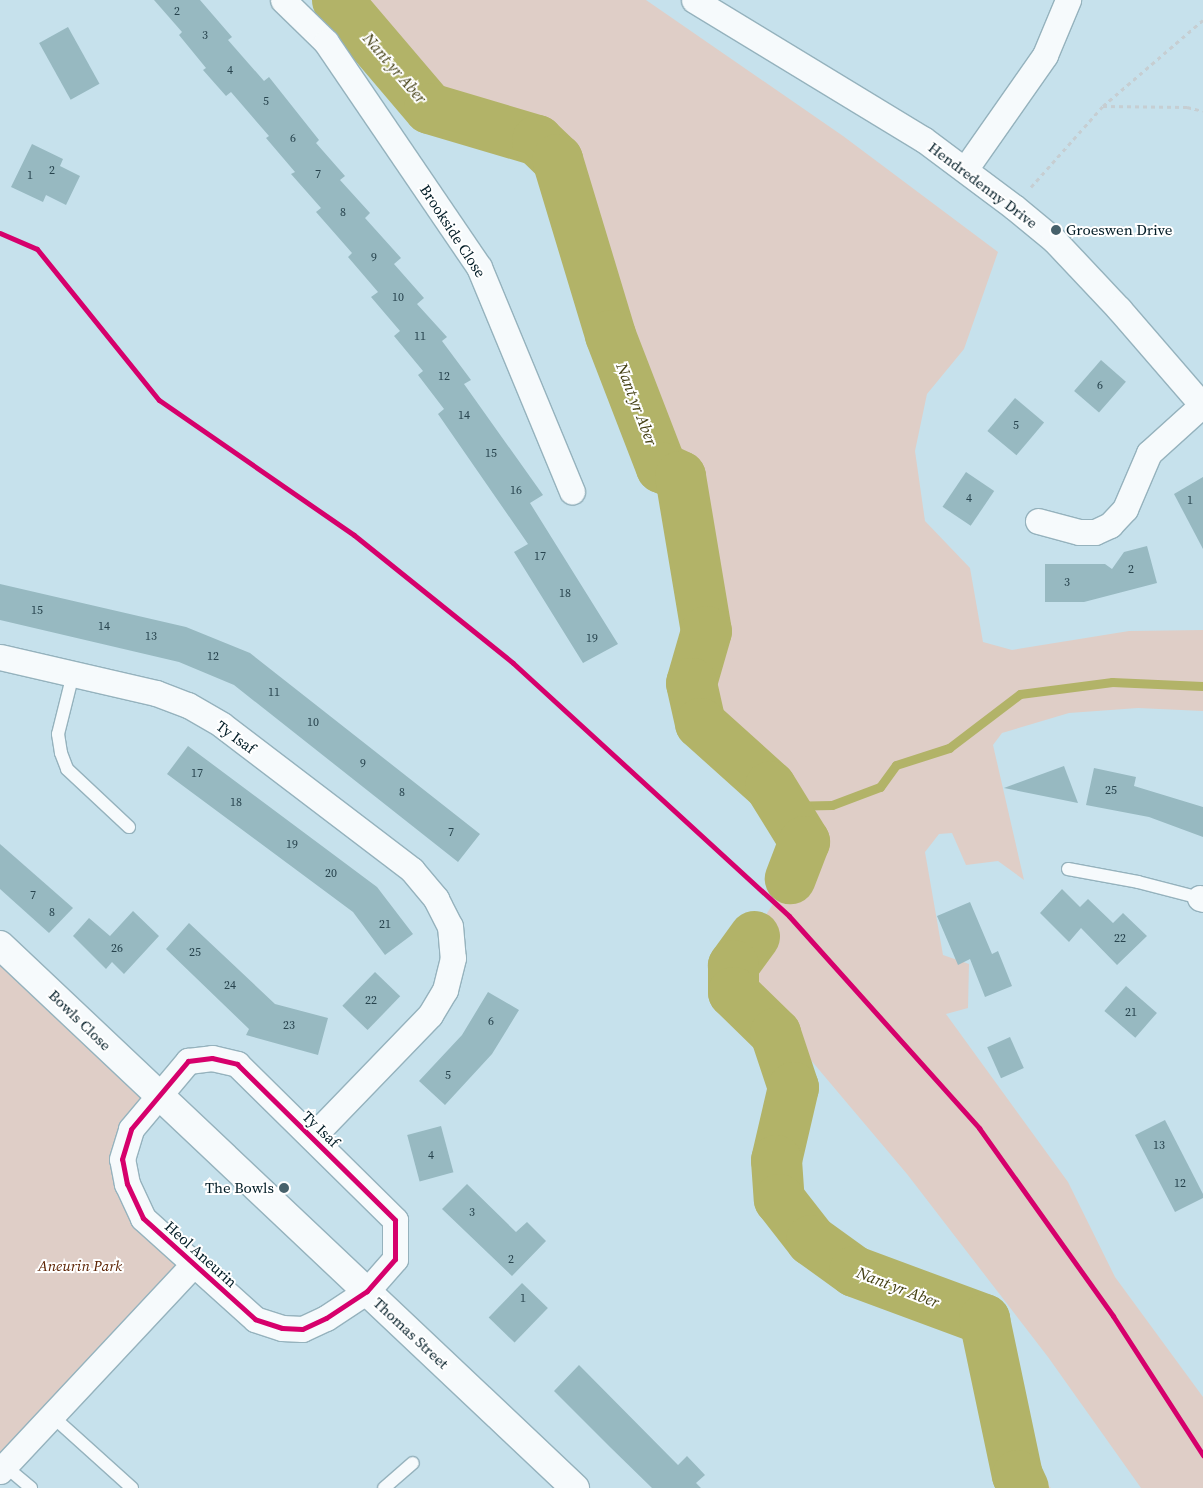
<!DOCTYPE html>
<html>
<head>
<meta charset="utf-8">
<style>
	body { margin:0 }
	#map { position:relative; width:1203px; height:1488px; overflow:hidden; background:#c6e1ec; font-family:"Source Serif 4",serif }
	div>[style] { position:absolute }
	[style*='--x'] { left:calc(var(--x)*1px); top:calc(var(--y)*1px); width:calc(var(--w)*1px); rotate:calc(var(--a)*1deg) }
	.green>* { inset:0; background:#dfcec7 }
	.stream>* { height:9px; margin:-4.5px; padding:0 4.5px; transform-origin:4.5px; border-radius:4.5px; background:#b2b368 }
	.river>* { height:51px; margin:-25.5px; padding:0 25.5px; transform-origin:25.5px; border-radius:25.5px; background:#b2b368 }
	.building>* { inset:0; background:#97b9c1; transform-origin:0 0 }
	.path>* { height:3px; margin-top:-1.5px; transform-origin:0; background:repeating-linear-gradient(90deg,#c6ced2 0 4px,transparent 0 8px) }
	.roads { filter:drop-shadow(1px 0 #95b2bd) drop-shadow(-1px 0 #95b2bd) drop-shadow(0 1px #95b2bd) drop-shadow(0 -1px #95b2bd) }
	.lane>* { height:12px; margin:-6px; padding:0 6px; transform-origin:6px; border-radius:6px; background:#f6fafc }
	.street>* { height:25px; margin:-12.5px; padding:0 12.5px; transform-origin:12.5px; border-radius:12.5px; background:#f6fafc }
	.secondary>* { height:28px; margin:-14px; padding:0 14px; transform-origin:14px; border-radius:14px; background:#f6fafc }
	.cycleway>* { height:5px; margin:-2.5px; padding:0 2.5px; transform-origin:2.5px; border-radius:2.5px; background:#d6006c }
	.dots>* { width:14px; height:14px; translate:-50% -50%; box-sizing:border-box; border:2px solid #fff; border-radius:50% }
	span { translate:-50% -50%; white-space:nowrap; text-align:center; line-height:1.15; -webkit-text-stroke:4px #fff; paint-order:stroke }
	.number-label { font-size:12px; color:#27434d }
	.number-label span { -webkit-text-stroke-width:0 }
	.street-label { font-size:15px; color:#021c26 }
	.poi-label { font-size:15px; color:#021c26 }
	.left { translate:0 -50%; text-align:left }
	.right { translate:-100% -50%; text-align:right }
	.park-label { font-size:15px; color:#5b2101; font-style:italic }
	.water-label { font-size:16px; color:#433f12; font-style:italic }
</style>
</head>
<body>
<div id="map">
	<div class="green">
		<i style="clip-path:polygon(337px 0,646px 0,843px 136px,998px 252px,964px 349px,927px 394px,915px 451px,925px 521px,970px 568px,983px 642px,1012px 650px,1129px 631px,1203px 630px,1203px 711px,1138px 708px,1069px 713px,1002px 733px,993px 745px,1024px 880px,998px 861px,966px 865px,952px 833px,939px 834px,925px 852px,943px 955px,969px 964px,968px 1008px,946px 1014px,1068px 1182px,1115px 1277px,1203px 1397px,1203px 1488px,1141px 1488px,1048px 1357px,907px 1174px,804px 1052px,775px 1033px,733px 992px,733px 965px,790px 878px,804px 841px,770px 786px,700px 723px,691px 683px,706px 631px,680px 476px,661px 467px,610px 335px,557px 159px,537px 140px,429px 108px)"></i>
		<i style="clip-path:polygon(0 956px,160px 1095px,149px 1109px,127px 1184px,193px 1265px,0 1471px)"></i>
		<i style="clip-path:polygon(1012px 1449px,1051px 1488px,1023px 1488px)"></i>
	</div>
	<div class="stream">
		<i style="--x:783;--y:806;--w:49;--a:-1.2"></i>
		<i style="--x:832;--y:805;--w:51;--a:-20.6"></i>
		<i style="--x:880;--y:787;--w:27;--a:-54"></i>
		<i style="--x:896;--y:765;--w:56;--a:-17.8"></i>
		<i style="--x:949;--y:748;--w:89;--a:-37.3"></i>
		<i style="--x:1020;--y:694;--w:93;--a:-7.4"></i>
		<i style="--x:1112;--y:682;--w:91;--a:2.5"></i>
	</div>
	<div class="river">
		<i style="--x:337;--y:0;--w:142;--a:49.6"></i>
		<i style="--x:429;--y:108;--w:113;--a:16.5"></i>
		<i style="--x:537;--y:140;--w:28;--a:44"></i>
		<i style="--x:557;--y:159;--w:184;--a:73.2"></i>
		<i style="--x:610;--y:335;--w:142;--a:68.9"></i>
		<i style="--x:661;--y:467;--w:21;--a:25"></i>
		<i style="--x:680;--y:476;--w:157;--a:80.5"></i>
		<i style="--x:706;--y:631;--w:54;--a:106.1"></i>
		<i style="--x:691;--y:683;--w:41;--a:77.3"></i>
		<i style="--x:700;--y:723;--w:94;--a:42"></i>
		<i style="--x:770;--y:786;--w:65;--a:58.3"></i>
		<i style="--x:804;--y:841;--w:40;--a:111"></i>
		<i style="--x:754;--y:936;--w:36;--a:126"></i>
		<i style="--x:733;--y:965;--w:27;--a:90"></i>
		<i style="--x:733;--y:992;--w:59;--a:44.3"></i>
		<i style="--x:775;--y:1033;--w:57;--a:71.6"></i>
		<i style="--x:793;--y:1087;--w:75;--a:103.1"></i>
		<i style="--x:776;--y:1160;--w:39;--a:86"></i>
		<i style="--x:779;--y:1199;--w:52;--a:52"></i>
		<i style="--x:811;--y:1240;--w:53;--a:35.8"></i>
		<i style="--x:854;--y:1271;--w:139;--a:20.3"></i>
		<i style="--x:984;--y:1319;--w:159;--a:78.1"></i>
		<i style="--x:1017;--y:1475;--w:14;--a:65"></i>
	</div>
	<div class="building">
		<i style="clip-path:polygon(154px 0,200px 0,232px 37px,228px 40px,264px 81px,269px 77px,319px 140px,316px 143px,345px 176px,340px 180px,370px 213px,365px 218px,401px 258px,394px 264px,424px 298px,417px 304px,447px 337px,442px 341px,471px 380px,464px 384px,543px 495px,530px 503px,618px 644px,583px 663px,514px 552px,528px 544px,438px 414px,444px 409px,418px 375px,423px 371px,394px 336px,400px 331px,371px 297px,378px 292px,348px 257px,352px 253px,316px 212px,321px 208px,291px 174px,295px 172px,266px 138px,269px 136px,231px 92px,226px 96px,203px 70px,206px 68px,179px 35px,182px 32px)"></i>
		<i style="left:68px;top:27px;width:65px;height:33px;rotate:61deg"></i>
		<i style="clip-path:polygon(32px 144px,63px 159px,60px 166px,80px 176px,66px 205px,46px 195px,43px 202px,11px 187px)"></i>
		<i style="left:1101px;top:360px;width:33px;height:41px;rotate:41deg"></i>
		<i style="left:1015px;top:398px;width:38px;height:43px;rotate:40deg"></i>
		<i style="left:966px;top:472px;width:34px;height:42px;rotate:34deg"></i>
		<i style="clip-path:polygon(1203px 477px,1203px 549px,1174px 494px)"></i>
		<i style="clip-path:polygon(1147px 546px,1157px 583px,1084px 602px,1045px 602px,1045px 564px,1105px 564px,1112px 569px,1124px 552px)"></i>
		<i style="clip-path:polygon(0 584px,186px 627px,250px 653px,480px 834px,458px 862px,234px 685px,179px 662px,0 620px)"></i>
		<i style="clip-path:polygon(188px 746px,377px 887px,413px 934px,385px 955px,353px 912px,167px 774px)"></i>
		<i style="clip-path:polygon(1064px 766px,1078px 803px,1004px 788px)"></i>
		<i style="clip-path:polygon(1094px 768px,1136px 777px,1134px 786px,1203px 807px,1203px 837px,1149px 817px,1086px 805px)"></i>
		<i style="clip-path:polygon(0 844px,73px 908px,49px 933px,0 889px)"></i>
		<i style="clip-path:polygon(1062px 889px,1080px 907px,1088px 899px,1113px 923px,1123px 913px,1147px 936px,1117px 965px,1081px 928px,1069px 942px,1040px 913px)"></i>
		<i style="clip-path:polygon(970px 902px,992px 954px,998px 951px,1012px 986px,985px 997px,970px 959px,958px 965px,937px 916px)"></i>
		<i style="clip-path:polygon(133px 911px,159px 936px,124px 974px,112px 962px,106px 969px,73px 936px,89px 918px,110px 936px)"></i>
		<i style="clip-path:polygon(189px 923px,275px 1004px,328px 1018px,318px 1055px,246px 1035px,249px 1029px,166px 949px)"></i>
		<i style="left:375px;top:972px;width:35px;height:47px;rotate:44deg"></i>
		<i style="left:1126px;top:986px;width:41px;height:33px;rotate:41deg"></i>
		<i style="clip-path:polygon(488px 992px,519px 1010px,492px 1054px,445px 1105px,419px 1081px,462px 1035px)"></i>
		<i style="left:1010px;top:1037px;width:34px;height:25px;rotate:66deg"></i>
		<i style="clip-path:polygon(1165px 1120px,1203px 1194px,1203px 1198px,1175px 1212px,1135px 1135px)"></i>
		<i style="left:441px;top:1126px;width:48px;height:35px;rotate:75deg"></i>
		<i style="clip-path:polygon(467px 1184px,516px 1232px,527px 1222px,546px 1241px,512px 1276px,442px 1209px)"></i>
		<i style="left:522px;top:1283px;width:36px;height:48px;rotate:44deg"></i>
		<i style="clip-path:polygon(579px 1365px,678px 1465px,687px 1456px,705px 1475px,696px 1483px,701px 1488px,652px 1488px,610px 1447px,554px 1391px)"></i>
	</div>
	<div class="path">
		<i style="--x:1103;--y:106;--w:132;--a:-40.7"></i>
		<i style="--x:1031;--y:187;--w:108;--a:-48.4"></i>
		<i style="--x:1103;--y:106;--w:84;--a:0.7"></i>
		<i style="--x:1187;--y:107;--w:16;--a:14"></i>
	</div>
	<div class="roads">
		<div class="lane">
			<i style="--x:73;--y:674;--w:62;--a:104"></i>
			<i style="--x:58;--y:734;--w:19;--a:81"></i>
			<i style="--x:61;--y:753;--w:17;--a:69"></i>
			<i style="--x:67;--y:769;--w:85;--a:43.1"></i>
			<i style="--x:1068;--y:869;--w:71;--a:10.5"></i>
			<i style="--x:1138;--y:882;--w:64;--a:14.5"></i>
			<i style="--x:51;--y:1415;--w:109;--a:42"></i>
			<i style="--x:5;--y:1466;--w:34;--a:40"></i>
			<i style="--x:384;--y:1488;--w:38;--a:-41"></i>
		</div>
		<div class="street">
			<i style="--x:283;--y:0;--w:60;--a:44.3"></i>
			<i style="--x:326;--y:42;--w:272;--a:55.8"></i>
			<i style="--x:479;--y:267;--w:243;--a:67.5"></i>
			<i style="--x:694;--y:0;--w:268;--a:31.3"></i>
			<i style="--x:923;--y:139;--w:114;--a:36.8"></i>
			<i style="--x:1014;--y:207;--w:52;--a:39.5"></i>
			<i style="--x:1054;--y:240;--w:95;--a:46.7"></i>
			<i style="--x:1119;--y:309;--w:128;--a:49.1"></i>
			<i style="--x:966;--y:168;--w:138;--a:-55"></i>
			<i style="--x:1045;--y:55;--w:60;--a:-67.3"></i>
			<i style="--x:1038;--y:521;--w:42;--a:15"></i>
			<i style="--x:1079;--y:532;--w:16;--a:0"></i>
			<i style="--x:1095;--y:532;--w:17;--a:-25"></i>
			<i style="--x:1110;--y:525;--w:22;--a:-47"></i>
			<i style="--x:1125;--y:509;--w:61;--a:-66.8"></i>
			<i style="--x:1149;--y:453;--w:72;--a:-42.2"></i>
			<i style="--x:0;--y:657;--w:160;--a:13"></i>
			<i style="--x:156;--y:693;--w:34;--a:21"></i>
			<i style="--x:188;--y:705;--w:39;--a:30"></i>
			<i style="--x:222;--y:725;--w:239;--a:37.3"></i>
			<i style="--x:412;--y:870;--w:38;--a:50"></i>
			<i style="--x:436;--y:899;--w:30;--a:63"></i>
			<i style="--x:450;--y:926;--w:32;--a:85"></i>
			<i style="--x:453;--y:958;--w:33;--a:104"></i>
			<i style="--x:445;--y:990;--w:29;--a:121"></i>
			<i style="--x:430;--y:1015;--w:170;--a:134"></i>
			<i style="--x:1200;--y:898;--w:3;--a:18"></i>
			<i style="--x:212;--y:1058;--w:26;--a:13"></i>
			<i style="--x:237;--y:1064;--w:222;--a:44.6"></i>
			<i style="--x:395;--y:1220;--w:39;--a:90"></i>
			<i style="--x:395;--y:1259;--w:43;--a:131.2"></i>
			<i style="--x:367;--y:1291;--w:49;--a:146.6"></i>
			<i style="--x:326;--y:1318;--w:26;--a:155"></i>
			<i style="--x:302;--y:1329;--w:20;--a:-177"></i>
			<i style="--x:282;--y:1328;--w:28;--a:-162"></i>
			<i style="--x:255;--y:1319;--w:151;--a:-138"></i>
			<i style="--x:143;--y:1218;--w:38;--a:-115"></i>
			<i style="--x:127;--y:1184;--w:25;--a:-101"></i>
			<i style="--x:122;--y:1159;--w:31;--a:-73"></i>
			<i style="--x:131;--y:1129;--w:89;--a:-50"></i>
			<i style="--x:188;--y:1061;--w:24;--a:-7"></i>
			<i style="--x:0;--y:1471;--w:282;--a:-46.9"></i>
		</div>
		<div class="secondary">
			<i style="--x:0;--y:945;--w:791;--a:43.36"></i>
		</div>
	</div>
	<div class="cycleway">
		<i style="--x:0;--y:233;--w:40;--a:23.4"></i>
		<i style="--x:37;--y:249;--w:194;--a:51.1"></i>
		<i style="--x:159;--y:400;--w:237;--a:34.7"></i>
		<i style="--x:354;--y:535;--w:204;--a:38.8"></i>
		<i style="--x:513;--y:663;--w:374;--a:42.5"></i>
		<i style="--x:789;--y:916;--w:285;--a:48.1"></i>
		<i style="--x:979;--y:1128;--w:231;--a:54.5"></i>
		<i style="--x:1113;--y:1316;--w:166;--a:57.1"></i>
		<i style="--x:212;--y:1058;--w:26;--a:13"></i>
		<i style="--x:237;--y:1064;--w:222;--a:44.6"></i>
		<i style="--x:395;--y:1220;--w:39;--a:90"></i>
		<i style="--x:395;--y:1259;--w:43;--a:131.2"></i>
		<i style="--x:367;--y:1291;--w:49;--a:146.6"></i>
		<i style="--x:326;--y:1318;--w:26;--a:155"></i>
		<i style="--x:302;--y:1329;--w:20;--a:-177"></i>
		<i style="--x:282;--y:1328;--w:28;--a:-162"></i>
		<i style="--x:255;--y:1319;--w:151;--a:-138"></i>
		<i style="--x:143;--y:1218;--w:38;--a:-115"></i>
		<i style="--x:127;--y:1184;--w:25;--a:-101"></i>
		<i style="--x:122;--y:1159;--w:31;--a:-73"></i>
		<i style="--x:131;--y:1129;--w:89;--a:-50"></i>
		<i style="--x:188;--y:1061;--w:24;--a:-7"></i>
	</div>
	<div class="dots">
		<i style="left:1056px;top:230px;background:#47616b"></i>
		<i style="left:284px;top:1188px;background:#47616b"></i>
	</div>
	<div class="number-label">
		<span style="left:177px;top:12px">2</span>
		<span style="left:205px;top:36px">3</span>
		<span style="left:230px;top:71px">4</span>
		<span style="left:266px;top:102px">5</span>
		<span style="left:293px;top:139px">6</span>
		<span style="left:52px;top:171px">2</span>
		<span style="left:318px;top:175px">7</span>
		<span style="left:30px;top:176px">1</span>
		<span style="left:343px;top:213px">8</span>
		<span style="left:374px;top:258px">9</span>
		<span style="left:398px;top:298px">10</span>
		<span style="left:420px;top:337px">11</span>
		<span style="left:444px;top:377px">12</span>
		<span style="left:1100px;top:386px">6</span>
		<span style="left:464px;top:416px">14</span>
		<span style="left:1016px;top:426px">5</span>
		<span style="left:491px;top:454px">15</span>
		<span style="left:516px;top:491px">16</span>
		<span style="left:969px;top:499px">4</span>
		<span style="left:1190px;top:501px">1</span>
		<span style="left:540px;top:557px">17</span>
		<span style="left:1131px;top:570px">2</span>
		<span style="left:1067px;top:583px">3</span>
		<span style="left:565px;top:594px">18</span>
		<span style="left:37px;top:611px">15</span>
		<span style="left:104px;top:627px">14</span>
		<span style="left:151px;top:637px">13</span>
		<span style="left:592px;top:639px">19</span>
		<span style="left:213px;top:657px">12</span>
		<span style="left:274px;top:693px">11</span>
		<span style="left:313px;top:723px">10</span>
		<span style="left:363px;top:764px">9</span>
		<span style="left:197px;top:774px">17</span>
		<span style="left:1111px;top:791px">25</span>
		<span style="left:402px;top:793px">8</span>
		<span style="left:236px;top:803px">18</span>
		<span style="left:451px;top:833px">7</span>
		<span style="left:292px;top:845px">19</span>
		<span style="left:331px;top:874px">20</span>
		<span style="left:33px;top:896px">7</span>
		<span style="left:52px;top:913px">8</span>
		<span style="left:385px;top:925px">21</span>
		<span style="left:1120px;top:939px">22</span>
		<span style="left:117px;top:949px">26</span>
		<span style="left:195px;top:953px">25</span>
		<span style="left:230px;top:986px">24</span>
		<span style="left:371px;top:1001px">22</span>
		<span style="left:1131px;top:1013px">21</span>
		<span style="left:491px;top:1022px">6</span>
		<span style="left:289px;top:1026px">23</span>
		<span style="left:448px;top:1076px">5</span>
		<span style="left:1159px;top:1146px">13</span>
		<span style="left:431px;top:1156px">4</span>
		<span style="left:1180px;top:1184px">12</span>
		<span style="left:472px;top:1213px">3</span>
		<span style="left:511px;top:1260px">2</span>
		<span style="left:523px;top:1299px">1</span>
	</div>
	<div class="street-label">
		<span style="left:983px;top:185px;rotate:37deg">Hendredenny Drive</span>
		<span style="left:453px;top:231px;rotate:57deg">Brookside Close</span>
		<span style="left:236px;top:737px;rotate:36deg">Ty Isaf</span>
		<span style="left:80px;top:1020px;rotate:44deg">Bowls Close</span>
		<span style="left:321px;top:1129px;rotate:44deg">Ty Isaf</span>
		<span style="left:201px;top:1254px;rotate:42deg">Heol Aneurin</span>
		<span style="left:411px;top:1333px;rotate:43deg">Thomas Street</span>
	</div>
	<div class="poi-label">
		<span class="left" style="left:1066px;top:230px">Groeswen Drive</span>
		<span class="right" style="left:274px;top:1188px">The Bowls</span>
	</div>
	<div class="park-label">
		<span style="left:80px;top:1266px">Aneurin Park</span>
	</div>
	<div class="water-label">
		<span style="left:395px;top:68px;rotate:49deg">Nant yr Aber</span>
		<span style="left:637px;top:404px;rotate:69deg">Nant yr Aber</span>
		<span style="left:898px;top:1287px;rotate:21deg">Nant yr Aber</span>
	</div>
</div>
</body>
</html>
